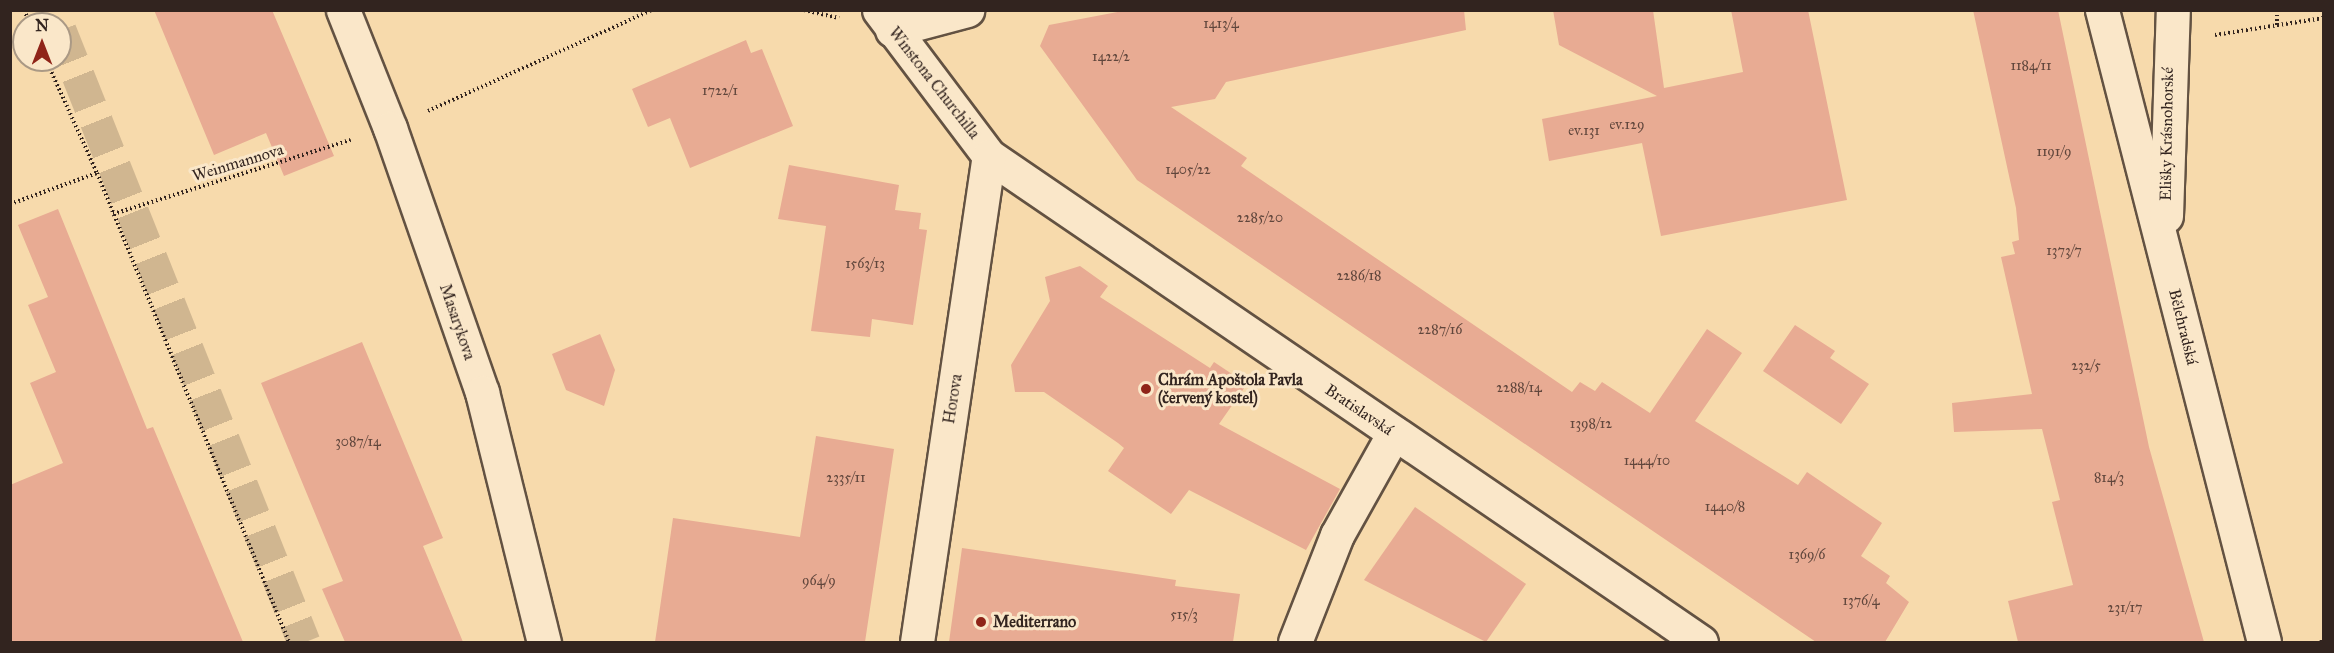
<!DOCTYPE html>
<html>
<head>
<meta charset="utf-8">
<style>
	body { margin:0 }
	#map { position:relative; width:2334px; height:653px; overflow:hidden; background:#f7daac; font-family:"IM FELL Great Primer",serif }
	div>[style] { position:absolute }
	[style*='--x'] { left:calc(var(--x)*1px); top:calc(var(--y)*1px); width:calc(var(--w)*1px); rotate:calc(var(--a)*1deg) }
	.building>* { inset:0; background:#e8ab93 }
	.minor-tunnel>* { height:33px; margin-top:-16.5px; transform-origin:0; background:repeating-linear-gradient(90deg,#d0b690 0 33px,transparent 0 49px) }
	.path>* { height:4px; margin-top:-2px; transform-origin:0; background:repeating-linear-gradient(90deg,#32241f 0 1.5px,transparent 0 4.5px) }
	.roads { filter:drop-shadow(2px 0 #635242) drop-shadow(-2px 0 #635242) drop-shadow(0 2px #635242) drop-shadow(0 -2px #635242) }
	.minor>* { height:33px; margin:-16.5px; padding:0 16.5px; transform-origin:16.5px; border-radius:16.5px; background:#fae7c9 }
	.dots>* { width:16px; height:16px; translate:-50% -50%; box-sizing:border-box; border:3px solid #fae7c9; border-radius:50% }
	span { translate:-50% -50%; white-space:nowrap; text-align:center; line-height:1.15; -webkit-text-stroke:6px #fae7c9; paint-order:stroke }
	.number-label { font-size:14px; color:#60463c }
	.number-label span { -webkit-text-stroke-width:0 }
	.street-label { font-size:16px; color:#32241f }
	.poi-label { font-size:16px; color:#32241f; font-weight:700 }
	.left { translate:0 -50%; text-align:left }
	.frame { position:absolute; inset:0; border:12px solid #32241f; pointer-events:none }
	.north { position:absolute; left:12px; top:12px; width:60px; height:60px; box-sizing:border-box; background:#fae7c9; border:2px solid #aa9985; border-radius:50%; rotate:0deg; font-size:16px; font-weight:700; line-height:24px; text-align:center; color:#32241f }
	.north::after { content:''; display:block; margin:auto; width:21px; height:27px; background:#8f2418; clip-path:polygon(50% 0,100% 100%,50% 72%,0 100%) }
</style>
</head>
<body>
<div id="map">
	<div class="building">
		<i style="clip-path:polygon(154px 10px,272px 10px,334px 156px,284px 176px,266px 133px,214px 155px)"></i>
		<i style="clip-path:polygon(1128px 10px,1464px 10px,1466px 30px,1226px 82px,1215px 99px,1171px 107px,1247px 158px,1241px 166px,1572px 392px,1580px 382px,1595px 391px,1602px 382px,1650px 413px,1707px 329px,1742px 353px,1695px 421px,1798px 485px,1807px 472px,1882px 523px,1861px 556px,1890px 576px,1886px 583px,1909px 602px,1885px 642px,1816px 642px,1137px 180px,1040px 46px,1049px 25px)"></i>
		<i style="clip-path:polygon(1553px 10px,1653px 10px,1664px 88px,1743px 72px,1731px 10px,1808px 10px,1847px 200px,1661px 236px,1642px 143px,1549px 161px,1542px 119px,1657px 96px,1559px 45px)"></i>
		<i style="clip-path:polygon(1973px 10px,2058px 10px,2149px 447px,2204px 642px,2018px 642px,2008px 601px,2073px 585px,2052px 502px,2060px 500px,2042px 429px,1954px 432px,1952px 403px,2032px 394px,2001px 257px,2015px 254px,2012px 242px,2019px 240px,2016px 208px)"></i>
		<i style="clip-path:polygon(746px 40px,751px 53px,762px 49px,793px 126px,690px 168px,670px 118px,648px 127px,632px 89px)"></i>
		<i style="clip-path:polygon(789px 165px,899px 185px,895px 210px,921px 213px,919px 229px,927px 230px,913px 325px,872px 319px,870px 337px,811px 331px,826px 226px,778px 219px)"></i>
		<i style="clip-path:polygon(58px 209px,147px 429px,153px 427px,243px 642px,10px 642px,10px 485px,63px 463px,30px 383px,56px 372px,28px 305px,48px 297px,18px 225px)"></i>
		<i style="clip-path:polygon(1080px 266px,1108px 286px,1100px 297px,1210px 368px,1214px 362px,1247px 384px,1219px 424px,1340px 489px,1306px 550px,1189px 490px,1171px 514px,1108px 471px,1124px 448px,1118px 443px,1044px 392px,1015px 392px,1011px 365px,1050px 301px,1045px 277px)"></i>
		<i style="clip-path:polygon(1795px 325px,1835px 351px,1830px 358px,1869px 384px,1841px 424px,1763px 371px)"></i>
		<i style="clip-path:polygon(600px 334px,615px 370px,604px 406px,566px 390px,552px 354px)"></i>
		<i style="clip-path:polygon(362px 342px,443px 538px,423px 546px,463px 642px,345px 642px,322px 589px,343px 581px,261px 383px)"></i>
		<i style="clip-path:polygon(816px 436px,894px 449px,865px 642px,655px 642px,673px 518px,800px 537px)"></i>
		<i style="clip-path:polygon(1415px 507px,1526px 584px,1486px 642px,1364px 580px)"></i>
		<i style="clip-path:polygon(962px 548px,1176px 580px,1175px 586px,1240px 594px,1233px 642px,949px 642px)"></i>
	</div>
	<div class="minor-tunnel">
		<i style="--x:60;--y:30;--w:659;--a:68.26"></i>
	</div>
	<div class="path">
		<i style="--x:24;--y:10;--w:15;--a:67"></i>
		<i style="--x:804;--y:10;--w:36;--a:13"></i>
		<i style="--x:2277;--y:10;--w:15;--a:90"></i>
		<i style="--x:2215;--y:35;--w:110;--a:-8.9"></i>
		<i style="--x:46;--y:60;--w:124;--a:65.7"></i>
		<i style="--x:97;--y:173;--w:507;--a:67.74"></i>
		<i style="--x:428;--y:111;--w:246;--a:-24.3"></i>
		<i style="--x:10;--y:204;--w:92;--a:-19.6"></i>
		<i style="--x:113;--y:214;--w:249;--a:-17.3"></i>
		<i style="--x:2321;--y:642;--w:5;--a:-53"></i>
	</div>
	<div class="roads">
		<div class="minor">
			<i style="--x:343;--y:10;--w:127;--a:68.3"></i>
			<i style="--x:390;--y:128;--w:280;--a:70.8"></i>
			<i style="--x:482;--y:392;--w:258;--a:76.1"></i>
			<i style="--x:879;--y:10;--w:183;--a:53"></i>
			<i style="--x:989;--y:156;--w:862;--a:34.32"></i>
			<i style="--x:2102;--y:10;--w:652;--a:75.62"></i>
			<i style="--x:892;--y:30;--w:78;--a:-14.9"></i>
			<i style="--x:2166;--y:216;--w:206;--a:-88.1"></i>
			<i style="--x:917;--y:642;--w:491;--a:-81.6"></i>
			<i style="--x:1295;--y:642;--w:115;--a:-68.6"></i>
			<i style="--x:1337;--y:535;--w:117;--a:-60.8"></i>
		</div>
	</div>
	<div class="dots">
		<i style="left:1146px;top:389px;background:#8f2418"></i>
		<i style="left:981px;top:622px;background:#8f2418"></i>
	</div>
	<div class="number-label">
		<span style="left:1221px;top:24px">1413/4</span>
		<span style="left:1111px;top:57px">1422/2</span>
		<span style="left:2031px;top:66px">1184/11</span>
		<span style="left:720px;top:91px">1722/1</span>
		<span style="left:1627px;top:125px">ev.129</span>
		<span style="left:1584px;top:131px">ev.131</span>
		<span style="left:2054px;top:152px">1191/9</span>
		<span style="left:1188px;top:170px">1405/22</span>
		<span style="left:1260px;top:218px">2285/20</span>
		<span style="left:2064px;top:251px">1373/7</span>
		<span style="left:865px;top:264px">1563/13</span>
		<span style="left:1359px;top:276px">2286/18</span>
		<span style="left:1440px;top:330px">2287/16</span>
		<span style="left:2086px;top:366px">232/5</span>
		<span style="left:1519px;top:388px">2288/14</span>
		<span style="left:1591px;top:424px">1398/12</span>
		<span style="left:358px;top:442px">3087/14</span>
		<span style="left:1647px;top:461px">1444/10</span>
		<span style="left:846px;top:478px">2335/11</span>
		<span style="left:2109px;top:478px">814/3</span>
		<span style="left:1725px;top:507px">1440/8</span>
		<span style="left:1807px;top:555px">1369/6</span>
		<span style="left:819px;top:581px">964/9</span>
		<span style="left:1861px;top:601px">1376/4</span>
		<span style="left:2125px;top:608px">231/17</span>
		<span style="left:1184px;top:615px">515/3</span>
	</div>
	<div class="street-label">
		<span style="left:934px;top:83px;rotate:52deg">Winstona Churchilla</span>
		<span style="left:2167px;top:134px;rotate:-89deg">Elišky Krásnohorské</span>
		<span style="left:238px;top:163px;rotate:-17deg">Weinmannova</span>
		<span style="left:457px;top:322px;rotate:71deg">Masarykova</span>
		<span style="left:2183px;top:327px;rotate:76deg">Bělehradská</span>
		<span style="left:953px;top:399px;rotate:-81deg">Horova</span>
		<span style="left:1359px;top:410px;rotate:34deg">Bratislavská</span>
	</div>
	<div class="poi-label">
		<span class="left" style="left:1158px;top:389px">Chrám Apoštola Pavla<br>(červený kostel)</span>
		<span class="left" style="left:993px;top:622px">Mediterrano</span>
	</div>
	<div class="frame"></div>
	<div class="north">N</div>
</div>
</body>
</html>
